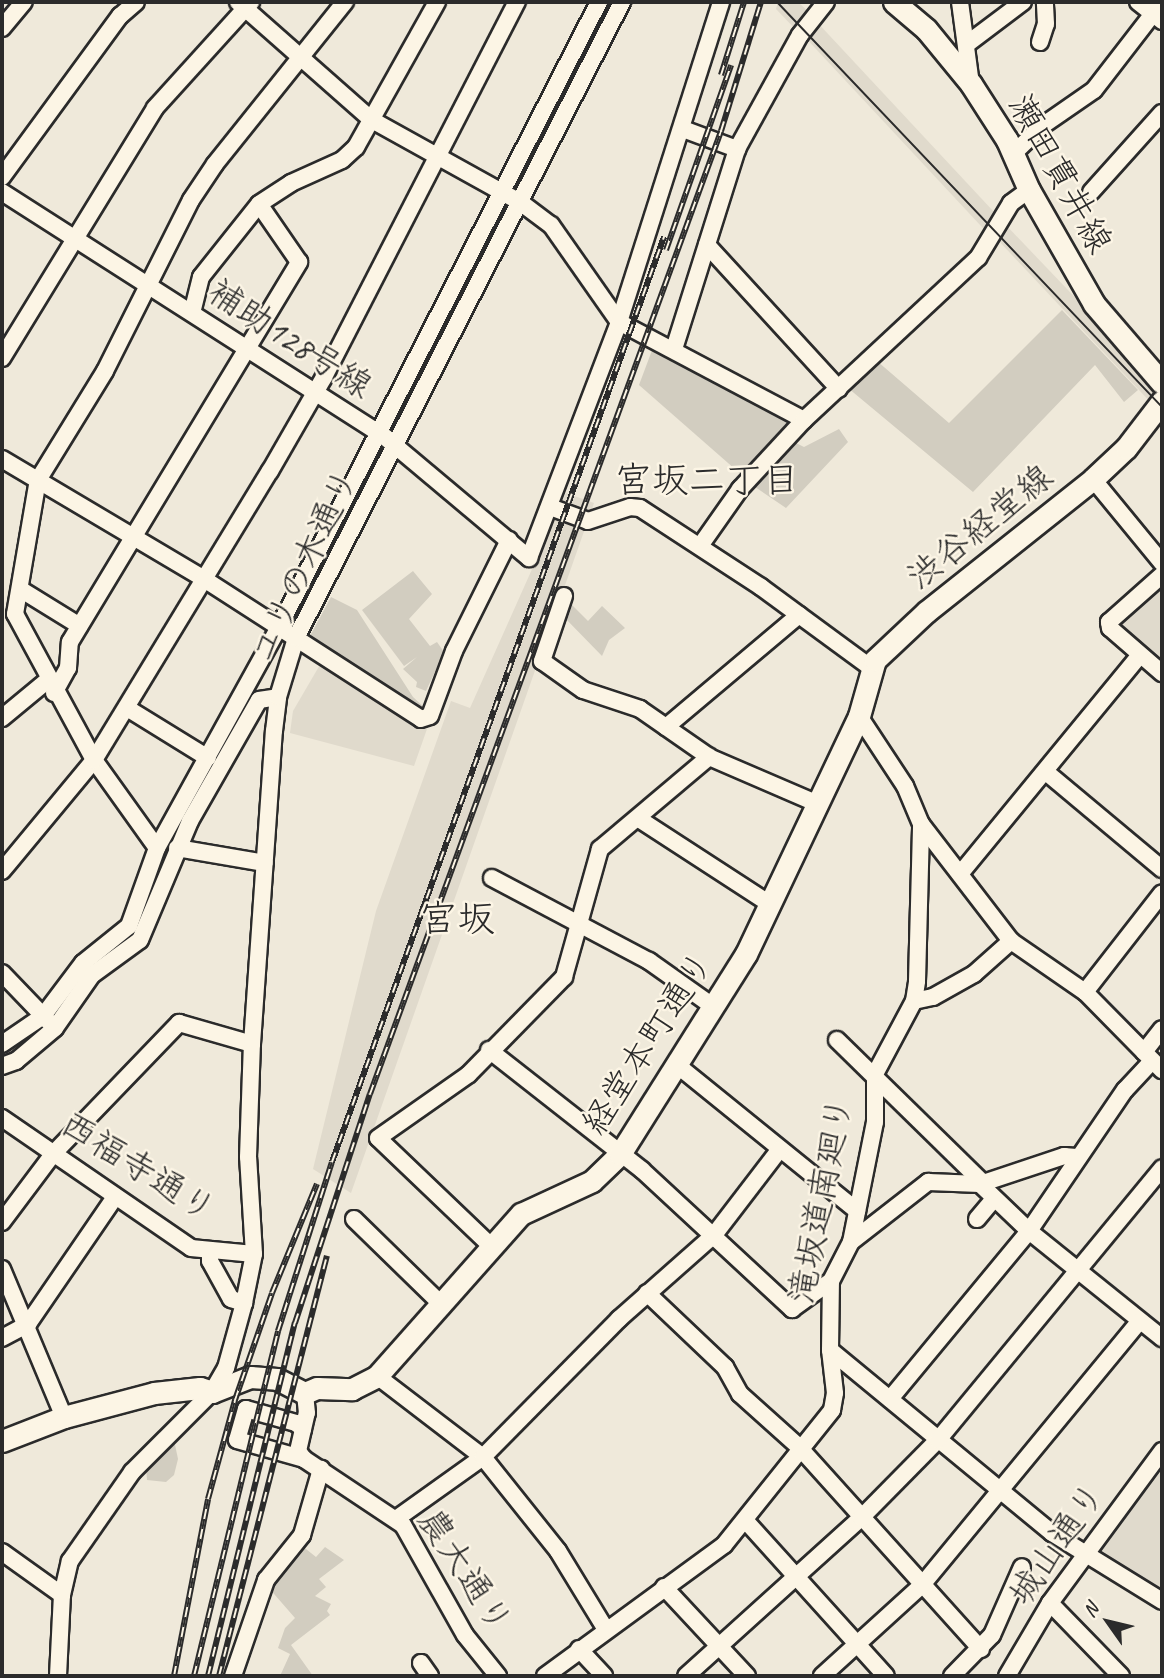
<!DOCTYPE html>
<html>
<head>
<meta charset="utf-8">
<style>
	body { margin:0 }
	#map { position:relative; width:1164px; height:1678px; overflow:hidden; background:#efe9da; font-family:Caveat,"Klee One",sans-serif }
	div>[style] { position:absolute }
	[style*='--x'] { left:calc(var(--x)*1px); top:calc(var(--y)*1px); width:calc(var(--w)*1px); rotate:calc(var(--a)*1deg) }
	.built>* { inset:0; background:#e0dacc; transform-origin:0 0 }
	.green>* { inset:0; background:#d2cdc0 }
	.roads { filter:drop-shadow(2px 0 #2b2b2b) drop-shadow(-2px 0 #2b2b2b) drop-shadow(0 2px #2b2b2b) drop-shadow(0 -2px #2b2b2b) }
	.minor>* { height:16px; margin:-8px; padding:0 8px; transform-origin:8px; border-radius:8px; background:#fcf5e5 }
	.major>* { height:21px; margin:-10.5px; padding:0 10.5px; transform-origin:10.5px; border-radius:10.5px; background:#fcf5e5 }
	.tram>* { height:2px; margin:-1px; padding:0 1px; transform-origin:1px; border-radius:1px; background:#2b2b2b }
	.rail>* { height:6px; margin-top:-3px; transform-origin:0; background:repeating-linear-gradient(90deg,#fcf5e5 0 10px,#2b2b2b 0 20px); box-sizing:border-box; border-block:2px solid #2b2b2b }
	span { translate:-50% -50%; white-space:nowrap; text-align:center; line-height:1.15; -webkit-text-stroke:5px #fcf5e5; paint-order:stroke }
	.street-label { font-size:35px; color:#2b2b2b }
	.neighbourhood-label { font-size:37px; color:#2b2b2b }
	.quarter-label { font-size:38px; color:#2b2b2b }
	.frame { position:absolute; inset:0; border:4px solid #2b2b2b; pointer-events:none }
	.north { position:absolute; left:1073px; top:1587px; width:70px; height:70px; -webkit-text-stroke:5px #fcf5e5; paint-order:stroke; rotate:304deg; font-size:19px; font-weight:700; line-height:28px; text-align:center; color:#2b2b2b }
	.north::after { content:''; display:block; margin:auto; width:24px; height:32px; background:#2b2b2b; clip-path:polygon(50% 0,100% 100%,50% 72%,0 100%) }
</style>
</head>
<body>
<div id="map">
	<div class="built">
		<i style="clip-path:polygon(778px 2px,798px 2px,812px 15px,798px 32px,776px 9px)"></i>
		<i style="left:815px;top:20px;width:272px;height:19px;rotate:47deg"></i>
		<i style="clip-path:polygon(1003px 222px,1154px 380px,1159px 389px,1154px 406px,996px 238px)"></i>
		<i style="clip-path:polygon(566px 493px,594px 503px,351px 1193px,313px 1169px,376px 911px,451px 701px,470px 708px)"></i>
		<i style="clip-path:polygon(1162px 582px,1162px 665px,1116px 627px)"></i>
		<i style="clip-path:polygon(321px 663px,427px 729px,414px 766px,290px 733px,293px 711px)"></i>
		<i style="clip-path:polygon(1162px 1470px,1162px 1595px,1098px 1553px)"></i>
	</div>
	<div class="green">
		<i style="clip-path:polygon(1062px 310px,1138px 390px,1124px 402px,1095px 365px,973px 492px,848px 388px,877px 361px,949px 423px)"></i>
		<i style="clip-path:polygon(654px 345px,795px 424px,744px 477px,639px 385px)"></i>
		<i style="clip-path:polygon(839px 429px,848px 442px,786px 508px,752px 485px,796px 443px,804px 447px)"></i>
		<i style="clip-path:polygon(413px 571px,432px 594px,409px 619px,430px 646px,437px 642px,444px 652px,426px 691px,416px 687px,417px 682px,403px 669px,417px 657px,404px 666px,362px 610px)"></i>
		<i style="clip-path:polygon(331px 597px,357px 610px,413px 697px,427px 710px,419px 714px,312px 644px,310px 636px)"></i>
		<i style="clip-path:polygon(568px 601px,588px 621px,602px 606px,625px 628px,609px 640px,602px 656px,563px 616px)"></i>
		<i style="clip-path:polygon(174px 1440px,178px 1459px,174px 1475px,166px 1482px,147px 1480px,146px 1467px)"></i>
		<i style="clip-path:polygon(301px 1545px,316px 1557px,325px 1547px,344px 1560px,319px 1579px,326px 1587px,315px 1596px,331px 1604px,327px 1611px,330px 1615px,291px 1645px,313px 1676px,280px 1676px,290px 1654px,278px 1648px,285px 1628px,295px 1618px,268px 1587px)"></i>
	</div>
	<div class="roads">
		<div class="minor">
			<i style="--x:238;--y:2;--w:179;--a:41.4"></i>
			<i style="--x:372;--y:120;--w:169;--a:29"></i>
			<i style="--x:520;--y:202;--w:39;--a:37"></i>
			<i style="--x:551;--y:225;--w:118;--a:55"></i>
			<i style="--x:619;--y:322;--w:209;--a:27.9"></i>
			<i style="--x:960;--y:2;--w:83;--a:82.4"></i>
			<i style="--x:1138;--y:2;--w:31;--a:38"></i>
			<i style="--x:2;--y:28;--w:34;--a:-50"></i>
			<i style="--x:1040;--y:42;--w:19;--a:-72"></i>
			<i style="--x:1046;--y:24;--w:22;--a:-93"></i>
			<i style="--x:967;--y:44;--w:70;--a:-36.9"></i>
			<i style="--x:683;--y:129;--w:58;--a:20.3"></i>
			<i style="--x:1014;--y:153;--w:39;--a:-44"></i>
			<i style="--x:1042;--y:126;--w:63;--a:-34.7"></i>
			<i style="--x:1094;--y:90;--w:111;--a:-52.3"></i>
			<i style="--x:2;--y:177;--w:200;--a:-53.8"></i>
			<i style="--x:120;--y:16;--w:21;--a:-41"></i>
			<i style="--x:2;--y:192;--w:456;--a:32.6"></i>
			<i style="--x:386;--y:438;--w:187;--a:40"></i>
			<i style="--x:529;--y:558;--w:253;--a:-69.1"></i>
			<i style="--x:619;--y:322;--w:336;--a:-72.3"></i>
			<i style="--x:1091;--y:192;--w:106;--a:-48.1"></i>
			<i style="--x:707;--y:245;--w:195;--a:47.5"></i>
			<i style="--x:192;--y:313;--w:37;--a:-76"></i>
			<i style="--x:201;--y:277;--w:93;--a:-51.5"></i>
			<i style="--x:259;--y:204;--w:38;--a:-33"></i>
			<i style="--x:291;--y:183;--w:56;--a:-24.3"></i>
			<i style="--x:342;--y:160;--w:19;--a:-43"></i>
			<i style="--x:356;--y:147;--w:166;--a:-60.8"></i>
			<i style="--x:674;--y:349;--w:210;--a:-72.5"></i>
			<i style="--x:737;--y:149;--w:130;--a:-61.1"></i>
			<i style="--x:800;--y:35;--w:42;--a:-51.8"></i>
			<i style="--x:2;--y:358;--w:293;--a:-58.5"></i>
			<i style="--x:155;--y:108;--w:143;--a:-47.8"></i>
			<i style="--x:2;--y:459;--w:235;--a:30.7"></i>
			<i style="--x:204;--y:579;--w:258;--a:32.8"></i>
			<i style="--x:421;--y:719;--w:9;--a:-18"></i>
			<i style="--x:430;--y:716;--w:69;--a:-69.7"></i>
			<i style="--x:454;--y:651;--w:124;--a:-63.6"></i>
			<i style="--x:1093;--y:479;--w:109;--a:50.6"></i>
			<i style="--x:550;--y:507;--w:40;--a:20.2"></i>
			<i style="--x:588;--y:521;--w:44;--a:-18.4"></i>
			<i style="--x:630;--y:507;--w:10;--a:6"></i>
			<i style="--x:640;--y:508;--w:145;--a:33.1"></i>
			<i style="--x:761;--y:587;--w:135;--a:36.3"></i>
			<i style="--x:700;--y:546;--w:70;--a:-54.9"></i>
			<i style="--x:740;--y:489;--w:94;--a:-47.2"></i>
			<i style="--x:804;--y:420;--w:238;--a:-43"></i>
			<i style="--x:978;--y:258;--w:64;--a:-59"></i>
			<i style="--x:1011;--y:203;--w:22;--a:-36"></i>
			<i style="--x:1162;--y:575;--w:71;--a:138.4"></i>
			<i style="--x:1109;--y:622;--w:6;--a:81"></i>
			<i style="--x:1110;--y:628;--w:69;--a:40.9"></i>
			<i style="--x:20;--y:589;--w:70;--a:31.7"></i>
			<i style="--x:564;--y:596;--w:69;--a:108.7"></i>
			<i style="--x:542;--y:661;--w:50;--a:35.3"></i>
			<i style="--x:583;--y:690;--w:60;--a:18.4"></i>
			<i style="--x:640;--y:709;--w:84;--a:34.8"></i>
			<i style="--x:709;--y:757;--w:116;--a:23.3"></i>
			<i style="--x:54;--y:693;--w:29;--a:-61"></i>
			<i style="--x:68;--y:668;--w:26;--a:-86"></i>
			<i style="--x:70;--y:642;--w:444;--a:-58.9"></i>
			<i style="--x:299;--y:262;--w:70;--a:-124.6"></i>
			<i style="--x:127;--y:708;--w:95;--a:31.7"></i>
			<i style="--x:2;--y:718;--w:60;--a:-39.6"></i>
			<i style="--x:666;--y:727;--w:174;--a:-40.1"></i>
			<i style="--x:1046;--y:772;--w:151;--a:39.9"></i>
			<i style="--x:639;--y:819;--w:156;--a:33"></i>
			<i style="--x:921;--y:824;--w:148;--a:52.4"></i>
			<i style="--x:1011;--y:941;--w:90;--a:34.6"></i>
			<i style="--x:1085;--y:992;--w:110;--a:45.4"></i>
			<i style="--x:157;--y:848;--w:108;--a:-125.6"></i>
			<i style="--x:94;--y:760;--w:166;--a:-118.4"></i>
			<i style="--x:15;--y:614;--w:136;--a:-80.3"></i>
			<i style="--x:38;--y:480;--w:128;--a:-58.4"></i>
			<i style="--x:105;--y:371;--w:191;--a:-63.3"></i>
			<i style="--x:191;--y:200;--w:43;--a:-56.3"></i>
			<i style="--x:215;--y:164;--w:208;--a:-51.3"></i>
			<i style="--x:177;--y:848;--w:89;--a:9.7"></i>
			<i style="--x:2;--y:871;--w:144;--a:-50.3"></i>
			<i style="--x:94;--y:760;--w:338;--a:-58.7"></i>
			<i style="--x:270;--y:471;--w:108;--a:-60.1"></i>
			<i style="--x:324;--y:377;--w:422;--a:-62.8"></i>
			<i style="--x:960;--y:874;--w:283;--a:-50.6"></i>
			<i style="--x:492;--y:878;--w:178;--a:27.9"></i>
			<i style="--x:649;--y:961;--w:80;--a:35.3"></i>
			<i style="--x:2;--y:973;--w:68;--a:46.2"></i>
			<i style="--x:1085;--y:992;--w:125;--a:-52.1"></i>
			<i style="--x:914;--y:1001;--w:19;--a:-12"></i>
			<i style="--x:933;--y:997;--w:47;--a:-29.3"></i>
			<i style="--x:974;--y:974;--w:50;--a:-41.7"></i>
			<i style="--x:837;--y:1040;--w:204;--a:44.4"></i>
			<i style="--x:2;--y:1044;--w:50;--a:-34.3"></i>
			<i style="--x:43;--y:1016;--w:66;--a:-53"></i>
			<i style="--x:83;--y:963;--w:59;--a:-38.8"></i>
			<i style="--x:129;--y:926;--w:83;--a:-70.3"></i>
			<i style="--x:157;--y:848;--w:252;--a:-61.1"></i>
			<i style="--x:279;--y:627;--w:702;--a:-62.89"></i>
			<i style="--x:489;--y:1050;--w:194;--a:38.1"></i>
			<i style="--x:642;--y:1170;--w:205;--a:42.8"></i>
			<i style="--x:792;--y:1309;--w:48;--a:-35.7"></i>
			<i style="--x:1144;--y:1052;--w:29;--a:-52"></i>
			<i style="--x:677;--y:1065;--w:232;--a:39"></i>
			<i style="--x:2;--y:1066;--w:15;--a:-20"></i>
			<i style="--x:16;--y:1061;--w:51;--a:-40.2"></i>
			<i style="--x:55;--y:1028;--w:65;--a:-55.1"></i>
			<i style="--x:92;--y:975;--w:59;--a:-36.1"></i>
			<i style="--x:140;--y:940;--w:129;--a:-67.2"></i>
			<i style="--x:190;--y:821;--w:139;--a:-60.3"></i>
			<i style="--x:259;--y:700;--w:19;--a:-9"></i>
			<i style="--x:2;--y:1118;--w:229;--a:34.5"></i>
			<i style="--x:191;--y:1248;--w:63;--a:5.4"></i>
			<i style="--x:980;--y:1184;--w:68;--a:43.8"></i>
			<i style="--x:1029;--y:1231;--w:171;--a:38.8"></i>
			<i style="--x:354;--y:1219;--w:124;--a:44.3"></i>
			<i style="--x:977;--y:1219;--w:26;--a:-50"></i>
			<i style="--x:2;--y:1222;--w:85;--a:-53.1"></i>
			<i style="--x:53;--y:1154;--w:182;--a:-46.1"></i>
			<i style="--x:179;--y:1023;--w:76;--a:16"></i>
			<i style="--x:851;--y:1242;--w:98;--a:-37.9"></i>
			<i style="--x:928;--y:1182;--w:52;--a:2.2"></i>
			<i style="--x:980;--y:1184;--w:89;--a:-18.4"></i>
			<i style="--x:1064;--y:1156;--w:12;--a:5"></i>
			<i style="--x:491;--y:1246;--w:156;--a:-136.3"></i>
			<i style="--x:378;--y:1138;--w:111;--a:-35.1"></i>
			<i style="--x:469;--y:1074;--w:136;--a:-45.6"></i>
			<i style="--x:564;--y:977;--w:133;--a:-74.3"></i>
			<i style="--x:600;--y:849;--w:143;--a:-40.2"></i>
			<i style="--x:210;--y:1250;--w:11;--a:90"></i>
			<i style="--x:210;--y:1261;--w:43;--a:61.1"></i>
			<i style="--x:231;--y:1299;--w:14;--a:17"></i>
			<i style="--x:2;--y:1269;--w:160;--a:67.3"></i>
			<i style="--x:647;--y:1293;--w:108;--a:43.5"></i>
			<i style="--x:725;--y:1367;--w:31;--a:61"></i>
			<i style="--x:740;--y:1394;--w:79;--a:41.9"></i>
			<i style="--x:799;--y:1447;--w:272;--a:48"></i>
			<i style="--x:2;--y:1338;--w:30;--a:-28"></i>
			<i style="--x:28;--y:1324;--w:154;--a:-55.6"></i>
			<i style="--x:830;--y:1350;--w:288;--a:39.5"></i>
			<i style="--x:1052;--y:1533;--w:129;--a:31.7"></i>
			<i style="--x:377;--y:1376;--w:133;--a:37.4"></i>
			<i style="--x:483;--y:1457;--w:120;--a:51.4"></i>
			<i style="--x:558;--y:1551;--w:90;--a:58.6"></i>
			<i style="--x:890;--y:1399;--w:218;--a:-50.4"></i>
			<i style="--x:1029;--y:1231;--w:171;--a:-55.8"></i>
			<i style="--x:1125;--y:1090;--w:40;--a:-47"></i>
			<i style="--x:303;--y:1429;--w:9;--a:-139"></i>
			<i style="--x:296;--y:1423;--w:52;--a:-164.4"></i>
			<i style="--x:246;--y:1409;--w:32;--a:106"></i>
			<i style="--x:237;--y:1440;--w:70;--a:15.8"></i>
			<i style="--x:304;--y:1459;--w:119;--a:33.7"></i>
			<i style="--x:403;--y:1525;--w:126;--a:60.6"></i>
			<i style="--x:465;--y:1635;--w:53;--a:51.2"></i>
			<i style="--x:304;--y:1459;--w:10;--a:-127"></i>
			<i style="--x:298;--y:1451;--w:39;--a:-77"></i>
			<i style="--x:307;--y:1413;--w:20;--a:-96"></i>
			<i style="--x:396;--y:1519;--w:107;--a:-35.5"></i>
			<i style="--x:483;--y:1457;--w:194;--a:-45.4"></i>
			<i style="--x:619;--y:1319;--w:127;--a:-41.5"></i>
			<i style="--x:714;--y:1235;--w:108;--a:-52.5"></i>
			<i style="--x:745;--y:1520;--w:210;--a:47.9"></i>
			<i style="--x:2;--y:1552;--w:74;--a:35.6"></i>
			<i style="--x:664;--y:1587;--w:122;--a:47"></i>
			<i style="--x:1050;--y:1603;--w:102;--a:45.8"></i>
			<i style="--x:579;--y:1649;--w:37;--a:47"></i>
			<i style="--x:421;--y:1663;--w:16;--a:55"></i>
			<i style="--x:58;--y:1676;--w:81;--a:-87.2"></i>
			<i style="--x:62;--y:1595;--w:35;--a:-77"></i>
			<i style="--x:70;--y:1561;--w:108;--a:-55.1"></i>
			<i style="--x:132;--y:1472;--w:113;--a:-45"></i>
			<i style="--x:212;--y:1392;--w:28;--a:-60"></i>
			<i style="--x:226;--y:1368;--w:67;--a:-74.5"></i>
			<i style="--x:244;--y:1303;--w:50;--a:-78.5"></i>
			<i style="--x:254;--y:1254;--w:97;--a:-93.5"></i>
			<i style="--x:248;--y:1157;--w:113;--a:-88"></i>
			<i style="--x:252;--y:1044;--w:314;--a:-86"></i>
			<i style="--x:274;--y:731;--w:34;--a:-83"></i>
			<i style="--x:278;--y:697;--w:62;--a:-73"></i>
			<i style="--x:296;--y:638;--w:715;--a:-62.86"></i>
			<i style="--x:233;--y:1676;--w:102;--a:-71"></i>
			<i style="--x:266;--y:1580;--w:58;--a:-51.3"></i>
			<i style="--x:302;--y:1535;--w:69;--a:-73.9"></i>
			<i style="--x:545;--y:1676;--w:222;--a:-36.2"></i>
			<i style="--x:724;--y:1545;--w:173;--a:-51.3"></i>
			<i style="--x:832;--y:1410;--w:17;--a:-80"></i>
			<i style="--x:835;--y:1393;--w:43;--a:-96.6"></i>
			<i style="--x:830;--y:1350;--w:69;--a:-89.2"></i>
			<i style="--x:831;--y:1281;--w:44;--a:-62.9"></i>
			<i style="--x:851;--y:1242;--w:122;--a:-78.7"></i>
			<i style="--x:875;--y:1122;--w:48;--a:-90"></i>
			<i style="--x:875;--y:1074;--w:83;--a:-61.9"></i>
			<i style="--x:914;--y:1001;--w:20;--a:-81"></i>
			<i style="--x:917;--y:981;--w:157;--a:-88.5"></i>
			<i style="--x:921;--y:824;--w:41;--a:-112.8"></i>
			<i style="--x:905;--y:786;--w:84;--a:-123.3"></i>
			<i style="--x:686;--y:1676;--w:236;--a:-42.1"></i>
			<i style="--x:861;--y:1518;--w:110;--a:-45.4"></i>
			<i style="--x:938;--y:1440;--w:352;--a:-50.5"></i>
			<i style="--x:822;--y:1676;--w:135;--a:-42.3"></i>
			<i style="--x:922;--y:1585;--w:342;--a:-50.5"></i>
			<i style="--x:952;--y:1676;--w:57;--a:-45.7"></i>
			<i style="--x:992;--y:1635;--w:74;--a:-66.2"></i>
			<i style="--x:1007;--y:1676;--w:85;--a:-59.5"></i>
			<i style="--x:1050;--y:1603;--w:189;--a:-53.6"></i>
		</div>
		<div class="major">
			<i style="--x:894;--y:2;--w:42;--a:40.2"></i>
			<i style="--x:926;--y:29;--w:71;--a:50.7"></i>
			<i style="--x:971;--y:84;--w:67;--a:57.3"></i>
			<i style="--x:1007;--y:140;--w:55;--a:66.3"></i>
			<i style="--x:1029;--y:190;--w:131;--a:60.3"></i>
			<i style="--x:1094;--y:304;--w:104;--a:49.3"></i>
			<i style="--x:2;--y:1441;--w:66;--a:-21.2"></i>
			<i style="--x:64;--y:1417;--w:93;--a:-14.9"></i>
			<i style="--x:154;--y:1393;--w:46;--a:-6.2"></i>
			<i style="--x:200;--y:1388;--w:13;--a:18"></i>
			<i style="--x:212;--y:1392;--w:41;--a:-21.5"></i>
			<i style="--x:250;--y:1377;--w:27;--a:4"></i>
			<i style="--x:277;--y:1379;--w:31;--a:27"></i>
			<i style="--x:305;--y:1393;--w:13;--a:-23"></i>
			<i style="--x:317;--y:1388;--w:35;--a:2"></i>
			<i style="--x:352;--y:1389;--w:28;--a:-27"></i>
			<i style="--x:377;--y:1376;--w:217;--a:-48.4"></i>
			<i style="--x:521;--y:1214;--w:78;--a:-24.9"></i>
			<i style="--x:592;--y:1181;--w:39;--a:-44"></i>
			<i style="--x:620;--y:1154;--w:236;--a:-57.8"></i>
			<i style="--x:746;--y:954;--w:263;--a:-64.6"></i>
			<i style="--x:859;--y:716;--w:58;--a:-74.1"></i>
			<i style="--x:875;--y:660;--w:70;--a:-43.3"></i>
			<i style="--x:926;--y:612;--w:213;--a:-38.5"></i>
			<i style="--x:1093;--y:479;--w:45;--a:-43.2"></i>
			<i style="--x:1126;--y:448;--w:59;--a:-52.5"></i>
		</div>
	</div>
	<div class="tram">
		<i style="--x:777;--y:2;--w:559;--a:46.45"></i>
	</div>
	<div class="rail">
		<i style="--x:721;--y:75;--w:77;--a:-72.5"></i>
		<i style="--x:666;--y:250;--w:196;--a:-70.6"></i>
		<i style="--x:174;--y:1676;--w:180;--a:-79.1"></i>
		<i style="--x:208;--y:1499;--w:103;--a:-74.7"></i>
		<i style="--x:235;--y:1400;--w:113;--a:-70.9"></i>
		<i style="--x:272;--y:1293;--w:118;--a:-67.6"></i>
		<i style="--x:194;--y:1676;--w:355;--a:-76.3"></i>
		<i style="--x:278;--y:1331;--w:177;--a:-72.3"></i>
		<i style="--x:332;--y:1162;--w:983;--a:-70.26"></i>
		<i style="--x:208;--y:1676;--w:364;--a:-76.2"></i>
		<i style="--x:295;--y:1323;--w:241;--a:-71.9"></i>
		<i style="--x:370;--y:1094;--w:1025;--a:-69.97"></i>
		<i style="--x:721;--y:131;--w:135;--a:-72.8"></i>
		<i style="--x:219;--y:1676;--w:434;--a:-75.6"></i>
	</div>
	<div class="street-label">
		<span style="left:1060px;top:174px;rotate:61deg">瀬田貫井線</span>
		<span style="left:290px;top:339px;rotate:33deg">補助128号線</span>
		<span style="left:980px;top:527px;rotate:-39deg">渋谷経堂線</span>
		<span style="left:304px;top:566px;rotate:-65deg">ユリの木通り</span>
		<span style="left:648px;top:1043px;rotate:-57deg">経堂本町通り</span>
		<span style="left:138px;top:1167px;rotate:32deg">西福寺通り</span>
		<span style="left:821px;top:1200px;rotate:-79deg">滝坂道南廻り</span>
		<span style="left:1057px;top:1544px;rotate:-55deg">城山通り</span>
		<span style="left:465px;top:1571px;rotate:57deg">農大通り</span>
	</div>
	<div class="neighbourhood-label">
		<span style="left:707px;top:480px">宮坂二丁目</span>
	</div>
	<div class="quarter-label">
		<span style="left:457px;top:919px">宮坂</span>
	</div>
	<div class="frame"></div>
	<div class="north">N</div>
</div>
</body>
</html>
